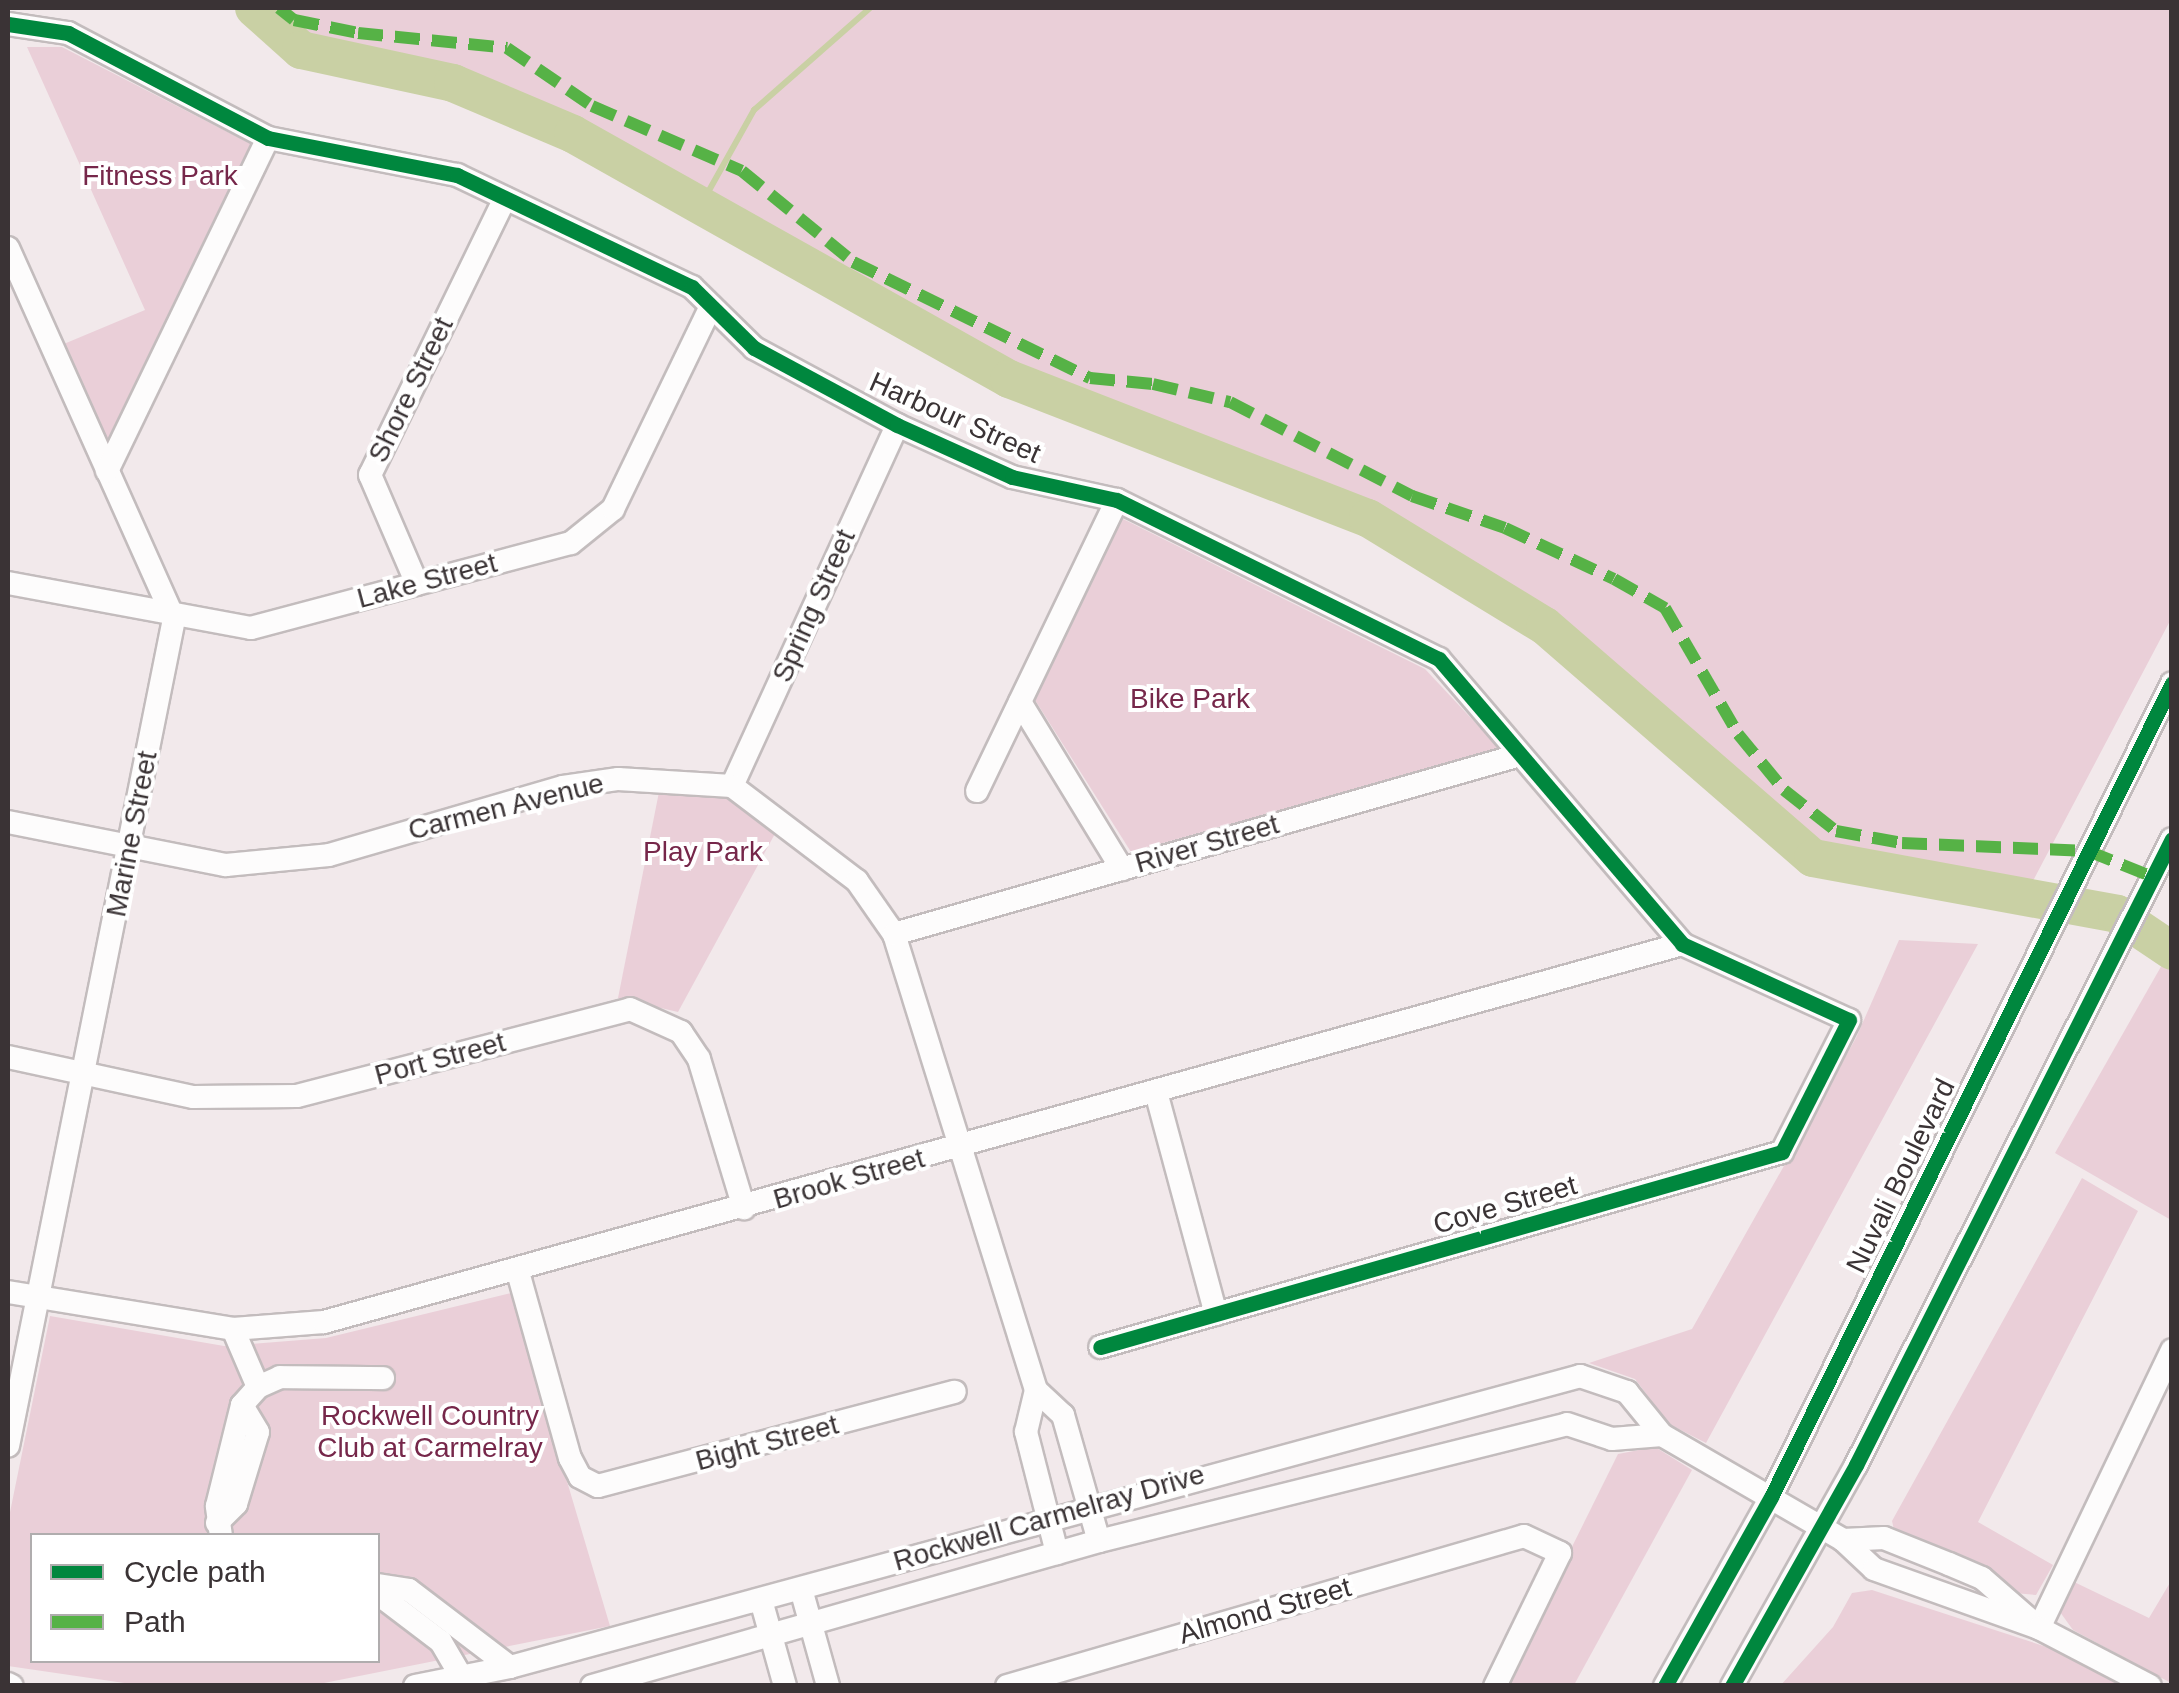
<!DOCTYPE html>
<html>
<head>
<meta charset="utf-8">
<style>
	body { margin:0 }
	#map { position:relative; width:2179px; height:1693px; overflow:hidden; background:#f2e9eb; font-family:Arial,sans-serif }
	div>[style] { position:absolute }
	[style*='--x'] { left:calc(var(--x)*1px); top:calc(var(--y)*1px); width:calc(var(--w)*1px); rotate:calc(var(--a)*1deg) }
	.green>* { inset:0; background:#eacfd8 }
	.stream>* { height:6px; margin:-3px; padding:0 3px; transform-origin:3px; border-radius:3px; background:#c9d0a4 }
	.river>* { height:38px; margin:-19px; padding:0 19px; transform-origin:19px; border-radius:19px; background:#c9d0a4 }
	.roads { filter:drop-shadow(2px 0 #c3bcbd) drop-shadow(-2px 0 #c3bcbd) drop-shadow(0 2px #c3bcbd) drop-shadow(0 -2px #c3bcbd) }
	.minor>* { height:22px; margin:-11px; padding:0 11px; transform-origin:11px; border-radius:11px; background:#fdfcfc }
	.quiet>* { height:12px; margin-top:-6px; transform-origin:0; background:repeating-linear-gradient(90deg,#56b246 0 25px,transparent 0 37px) }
	.cycleway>* { height:15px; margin:-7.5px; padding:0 7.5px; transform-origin:7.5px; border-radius:7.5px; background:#00873e }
	span { translate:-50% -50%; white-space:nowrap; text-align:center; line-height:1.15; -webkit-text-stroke:8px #fff; paint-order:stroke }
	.park-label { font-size:28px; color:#76274a }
	.street-label { font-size:28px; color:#3a3335 }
	.frame { position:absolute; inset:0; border:10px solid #3a3335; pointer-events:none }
	.legend { position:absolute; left:30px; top:1533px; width:350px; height:130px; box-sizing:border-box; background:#fff; border:2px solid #b0adae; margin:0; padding:12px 18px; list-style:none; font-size:30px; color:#3a3335 }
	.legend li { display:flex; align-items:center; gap:20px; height:50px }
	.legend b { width:50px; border:2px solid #b0adae }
</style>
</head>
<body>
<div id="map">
	<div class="green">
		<i style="clip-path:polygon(255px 8px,2171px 8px,2171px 619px,2025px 896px,1813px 858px,1545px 626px,1368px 518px,1009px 379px,573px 134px,453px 83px,301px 50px)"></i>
		<i style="clip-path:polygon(27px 47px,62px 47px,251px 144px,108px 457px,59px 346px,145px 310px)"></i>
		<i style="clip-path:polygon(1121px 518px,1425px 669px,1499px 748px,1131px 852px,1035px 700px)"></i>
		<i style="clip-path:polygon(659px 792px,726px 796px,777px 830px,678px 1012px,618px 998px)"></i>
		<i style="clip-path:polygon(1899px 940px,1978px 944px,1706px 1443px,1669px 1424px,1635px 1379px,1589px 1363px,1692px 1329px,1856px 1038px)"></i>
		<i style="clip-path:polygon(2171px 949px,2171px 1220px,2055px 1153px)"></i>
		<i style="clip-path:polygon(2082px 1178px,2138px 1211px,1978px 1522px,2053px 1565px,2036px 1595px,2014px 1593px,1894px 1530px,1892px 1521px)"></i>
		<i style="clip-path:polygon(evenodd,511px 1293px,610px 1626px,314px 1685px,138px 1685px,8px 1666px,8px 1522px,50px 1316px,224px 1346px,326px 1338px,511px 1293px,32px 1536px,378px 1536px,378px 1660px,32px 1660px,32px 1536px)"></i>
		<i style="clip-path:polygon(1655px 1447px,1692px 1470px,1574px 1685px,1503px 1686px,1618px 1454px)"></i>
		<i style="clip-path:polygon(2070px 1580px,2149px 1618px,2171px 1581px,2171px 1683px,2073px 1630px,2060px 1612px)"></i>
		<i style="clip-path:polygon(1872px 1590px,2062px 1652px,2123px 1685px,1780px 1686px,1833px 1627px,1852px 1593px)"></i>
	</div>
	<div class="stream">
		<i style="--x:702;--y:203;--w:107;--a:-60.8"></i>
		<i style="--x:754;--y:110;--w:154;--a:-41.3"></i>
	</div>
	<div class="river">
		<i style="--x:254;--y:8;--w:63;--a:41.8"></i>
		<i style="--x:301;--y:50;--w:156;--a:12.2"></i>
		<i style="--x:453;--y:83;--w:130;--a:23"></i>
		<i style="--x:573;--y:134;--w:500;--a:29.33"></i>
		<i style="--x:1009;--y:379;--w:385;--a:21.2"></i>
		<i style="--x:1368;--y:518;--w:207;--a:31.4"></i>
		<i style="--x:1545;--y:626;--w:354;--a:40.9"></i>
		<i style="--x:1813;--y:858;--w:309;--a:10.4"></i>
		<i style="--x:2117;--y:914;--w:66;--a:33.9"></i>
	</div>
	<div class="roads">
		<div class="minor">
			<i style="--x:8;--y:24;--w:61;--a:8.5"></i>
			<i style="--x:68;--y:33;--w:226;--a:27.7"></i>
			<i style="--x:268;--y:138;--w:193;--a:11.1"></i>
			<i style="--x:457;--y:175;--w:260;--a:25.5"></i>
			<i style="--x:692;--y:287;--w:87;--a:44.5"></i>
			<i style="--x:754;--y:348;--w:162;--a:28.3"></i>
			<i style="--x:897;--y:425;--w:126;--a:24.3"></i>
			<i style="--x:1012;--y:477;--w:107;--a:12.4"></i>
			<i style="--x:1117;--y:500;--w:359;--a:26.3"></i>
			<i style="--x:1439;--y:659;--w:375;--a:49.5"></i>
			<i style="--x:1682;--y:944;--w:183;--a:24.5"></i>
			<i style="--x:1849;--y:1020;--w:148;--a:116.9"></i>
			<i style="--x:1782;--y:1152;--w:709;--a:164.04"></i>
			<i style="--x:8;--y:248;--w:406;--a:65.9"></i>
			<i style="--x:174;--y:619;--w:843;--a:101.35"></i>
			<i style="--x:107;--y:471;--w:370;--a:-64.2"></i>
			<i style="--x:8;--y:583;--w:247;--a:10.5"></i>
			<i style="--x:251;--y:628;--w:331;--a:-14.9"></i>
			<i style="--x:571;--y:543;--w:54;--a:-39"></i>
			<i style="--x:613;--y:509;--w:225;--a:-64.2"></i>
			<i style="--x:417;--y:584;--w:119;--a:-113.3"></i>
			<i style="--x:370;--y:475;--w:308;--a:-64"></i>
			<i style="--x:1020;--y:702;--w:196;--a:58.6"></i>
			<i style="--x:732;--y:786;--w:397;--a:-65.4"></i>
			<i style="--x:977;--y:791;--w:323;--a:-64.3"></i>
			<i style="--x:8;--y:822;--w:222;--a:11.2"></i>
			<i style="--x:226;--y:865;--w:103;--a:-5.5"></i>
			<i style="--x:329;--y:855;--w:244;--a:-16.2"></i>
			<i style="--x:563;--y:787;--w:56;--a:-8.3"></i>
			<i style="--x:618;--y:779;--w:114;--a:3.5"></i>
			<i style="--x:732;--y:786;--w:157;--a:37.2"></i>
			<i style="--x:857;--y:881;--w:65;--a:55.1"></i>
			<i style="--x:894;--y:934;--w:478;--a:72.7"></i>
			<i style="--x:1036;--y:1390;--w:37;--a:43"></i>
			<i style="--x:1063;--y:1415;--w:131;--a:74.1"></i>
			<i style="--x:894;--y:934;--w:651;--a:-15.96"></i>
			<i style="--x:8;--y:1057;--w:189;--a:12.2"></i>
			<i style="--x:193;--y:1097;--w:104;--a:-0.6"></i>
			<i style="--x:297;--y:1096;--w:344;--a:-14.6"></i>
			<i style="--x:630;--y:1009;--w:56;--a:24.3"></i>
			<i style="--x:681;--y:1032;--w:32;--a:56"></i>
			<i style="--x:699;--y:1059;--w:156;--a:73.2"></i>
			<i style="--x:1156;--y:1092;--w:230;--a:74.9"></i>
			<i style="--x:518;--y:1272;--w:193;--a:74.4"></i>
			<i style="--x:570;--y:1458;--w:21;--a:62"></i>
			<i style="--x:580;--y:1477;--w:20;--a:27"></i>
			<i style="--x:598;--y:1486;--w:369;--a:-14.8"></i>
			<i style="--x:8;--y:1292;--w:228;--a:9.3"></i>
			<i style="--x:233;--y:1329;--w:91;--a:-4.4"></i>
			<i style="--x:324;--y:1322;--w:1410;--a:-15.55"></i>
			<i style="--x:233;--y:1329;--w:63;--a:66.7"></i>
			<i style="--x:1036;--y:1390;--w:43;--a:103.4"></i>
			<i style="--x:1026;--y:1432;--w:125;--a:75.6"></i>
			<i style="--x:217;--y:1523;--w:27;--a:-45"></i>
			<i style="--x:236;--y:1504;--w:75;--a:-73"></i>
			<i style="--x:258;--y:1432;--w:31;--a:-121"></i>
			<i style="--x:221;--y:1536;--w:30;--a:-98"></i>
			<i style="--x:217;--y:1506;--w:104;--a:-76.1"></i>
			<i style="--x:242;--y:1405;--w:24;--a:-48"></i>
			<i style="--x:258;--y:1387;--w:24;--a:-24"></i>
			<i style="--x:280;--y:1377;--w:103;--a:0.6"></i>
			<i style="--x:1843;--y:1540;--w:41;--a:-2.8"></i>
			<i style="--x:1884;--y:1538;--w:70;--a:21.8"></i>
			<i style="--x:1949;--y:1564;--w:36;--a:23"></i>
			<i style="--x:1982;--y:1578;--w:62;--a:41.1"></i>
			<i style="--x:378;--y:1585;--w:31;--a:9"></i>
			<i style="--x:409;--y:1590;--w:127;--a:37.3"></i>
			<i style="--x:801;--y:1589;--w:101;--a:74.4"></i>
			<i style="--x:378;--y:1594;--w:79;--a:37.3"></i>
			<i style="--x:441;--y:1642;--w:42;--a:59.7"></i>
			<i style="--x:761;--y:1600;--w:89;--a:74.4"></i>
			<i style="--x:2039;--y:1628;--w:308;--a:-64.4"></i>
			<i style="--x:8;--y:1684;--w:4;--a:27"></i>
			<i style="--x:415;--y:1686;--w:97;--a:-11.3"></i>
			<i style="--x:510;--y:1667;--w:1109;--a:-15.21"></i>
			<i style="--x:1580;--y:1376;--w:50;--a:18.8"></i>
			<i style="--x:1627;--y:1392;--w:55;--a:50.9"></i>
			<i style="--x:1662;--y:1435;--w:209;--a:30.1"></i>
			<i style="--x:1843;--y:1540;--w:42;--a:43.1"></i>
			<i style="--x:1874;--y:1569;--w:175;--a:19.7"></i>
			<i style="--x:2039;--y:1628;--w:125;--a:27.6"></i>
			<i style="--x:592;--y:1686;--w:527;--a:-15.96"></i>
			<i style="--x:1099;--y:1541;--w:482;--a:-14"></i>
			<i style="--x:1567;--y:1424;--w:47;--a:18.4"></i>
			<i style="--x:1612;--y:1439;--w:50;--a:-4.6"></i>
			<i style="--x:1007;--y:1686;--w:538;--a:-16.18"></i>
			<i style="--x:1524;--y:1536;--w:40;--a:25"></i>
			<i style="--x:1560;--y:1553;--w:148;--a:116"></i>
			<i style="--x:1665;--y:1686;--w:217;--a:-60.7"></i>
			<i style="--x:1771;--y:1497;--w:907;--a:-63.77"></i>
			<i style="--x:1732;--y:1686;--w:253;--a:-60.7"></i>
			<i style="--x:1856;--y:1465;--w:701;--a:-63.22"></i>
		</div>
	</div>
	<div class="quiet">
		<i style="--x:279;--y:8;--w:19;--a:39"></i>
		<i style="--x:294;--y:20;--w:65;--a:11.5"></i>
		<i style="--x:358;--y:33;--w:150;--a:5.7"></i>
		<i style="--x:507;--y:48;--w:103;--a:34.3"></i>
		<i style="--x:592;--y:106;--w:163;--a:23.4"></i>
		<i style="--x:742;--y:171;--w:144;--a:39.3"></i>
		<i style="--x:853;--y:262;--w:264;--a:26.1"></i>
		<i style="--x:1090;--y:378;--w:63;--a:5.4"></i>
		<i style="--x:1153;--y:384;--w:79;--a:13.2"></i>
		<i style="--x:1230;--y:402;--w:205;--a:27.3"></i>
		<i style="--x:1412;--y:496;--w:98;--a:19"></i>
		<i style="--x:1505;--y:528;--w:120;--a:25.1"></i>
		<i style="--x:1614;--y:579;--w:59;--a:29.6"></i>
		<i style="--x:1665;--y:608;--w:146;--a:59.9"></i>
		<i style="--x:1738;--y:734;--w:72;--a:50.6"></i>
		<i style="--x:1784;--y:790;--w:66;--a:38.3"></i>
		<i style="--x:1836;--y:831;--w:67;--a:10.3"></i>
		<i style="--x:1902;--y:843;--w:186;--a:2.5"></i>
		<i style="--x:2088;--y:851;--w:70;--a:21.8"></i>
	</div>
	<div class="cycleway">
		<i style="--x:8;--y:24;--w:61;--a:8.5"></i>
		<i style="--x:68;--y:33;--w:226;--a:27.7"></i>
		<i style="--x:268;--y:138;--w:193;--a:11.1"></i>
		<i style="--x:457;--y:175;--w:260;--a:25.5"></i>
		<i style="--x:692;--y:287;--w:87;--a:44.5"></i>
		<i style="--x:754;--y:348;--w:162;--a:28.3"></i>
		<i style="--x:897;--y:425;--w:126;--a:24.3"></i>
		<i style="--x:1012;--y:477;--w:107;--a:12.4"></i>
		<i style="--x:1117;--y:500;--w:359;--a:26.3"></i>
		<i style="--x:1439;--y:659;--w:375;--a:49.5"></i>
		<i style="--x:1682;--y:944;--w:183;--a:24.5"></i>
		<i style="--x:1849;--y:1020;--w:148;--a:116.9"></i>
		<i style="--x:1782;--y:1152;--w:709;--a:164.04"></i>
		<i style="--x:1665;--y:1686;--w:217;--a:-60.7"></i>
		<i style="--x:1771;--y:1497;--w:907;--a:-63.77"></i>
		<i style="--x:1732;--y:1686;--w:253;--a:-60.7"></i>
		<i style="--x:1856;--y:1465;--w:701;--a:-63.22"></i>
	</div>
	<div class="park-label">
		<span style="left:160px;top:176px">Fitness Park</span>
		<span style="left:1190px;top:699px">Bike Park</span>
		<span style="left:703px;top:852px">Play Park</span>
		<span style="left:430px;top:1432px">Rockwell Country<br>Club at Carmelray</span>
	</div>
	<div class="street-label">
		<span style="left:411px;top:390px;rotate:-64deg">Shore Street</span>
		<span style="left:955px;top:418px;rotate:24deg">Harbour Street</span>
		<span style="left:427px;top:581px;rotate:-15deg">Lake Street</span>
		<span style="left:814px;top:606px;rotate:-66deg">Spring Street</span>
		<span style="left:506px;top:807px;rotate:-14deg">Carmen Avenue</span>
		<span style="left:132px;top:834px;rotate:-79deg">Marine Street</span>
		<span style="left:1207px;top:844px;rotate:-16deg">River Street</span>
		<span style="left:440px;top:1059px;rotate:-15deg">Port Street</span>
		<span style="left:1901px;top:1176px;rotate:-64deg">Nuvali Boulevard</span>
		<span style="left:849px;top:1179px;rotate:-16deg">Brook Street</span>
		<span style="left:1505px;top:1205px;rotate:-16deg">Cove Street</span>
		<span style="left:767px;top:1443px;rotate:-15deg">Bight Street</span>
		<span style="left:1049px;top:1518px;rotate:-16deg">Rockwell Carmelray Drive</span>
		<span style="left:1265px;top:1611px;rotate:-16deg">Almond Street</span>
	</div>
	<div class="frame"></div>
	<ul class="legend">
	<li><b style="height:12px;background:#00873e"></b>Cycle path</li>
	<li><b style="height:12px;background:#56b246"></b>Path</li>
	</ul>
</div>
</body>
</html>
